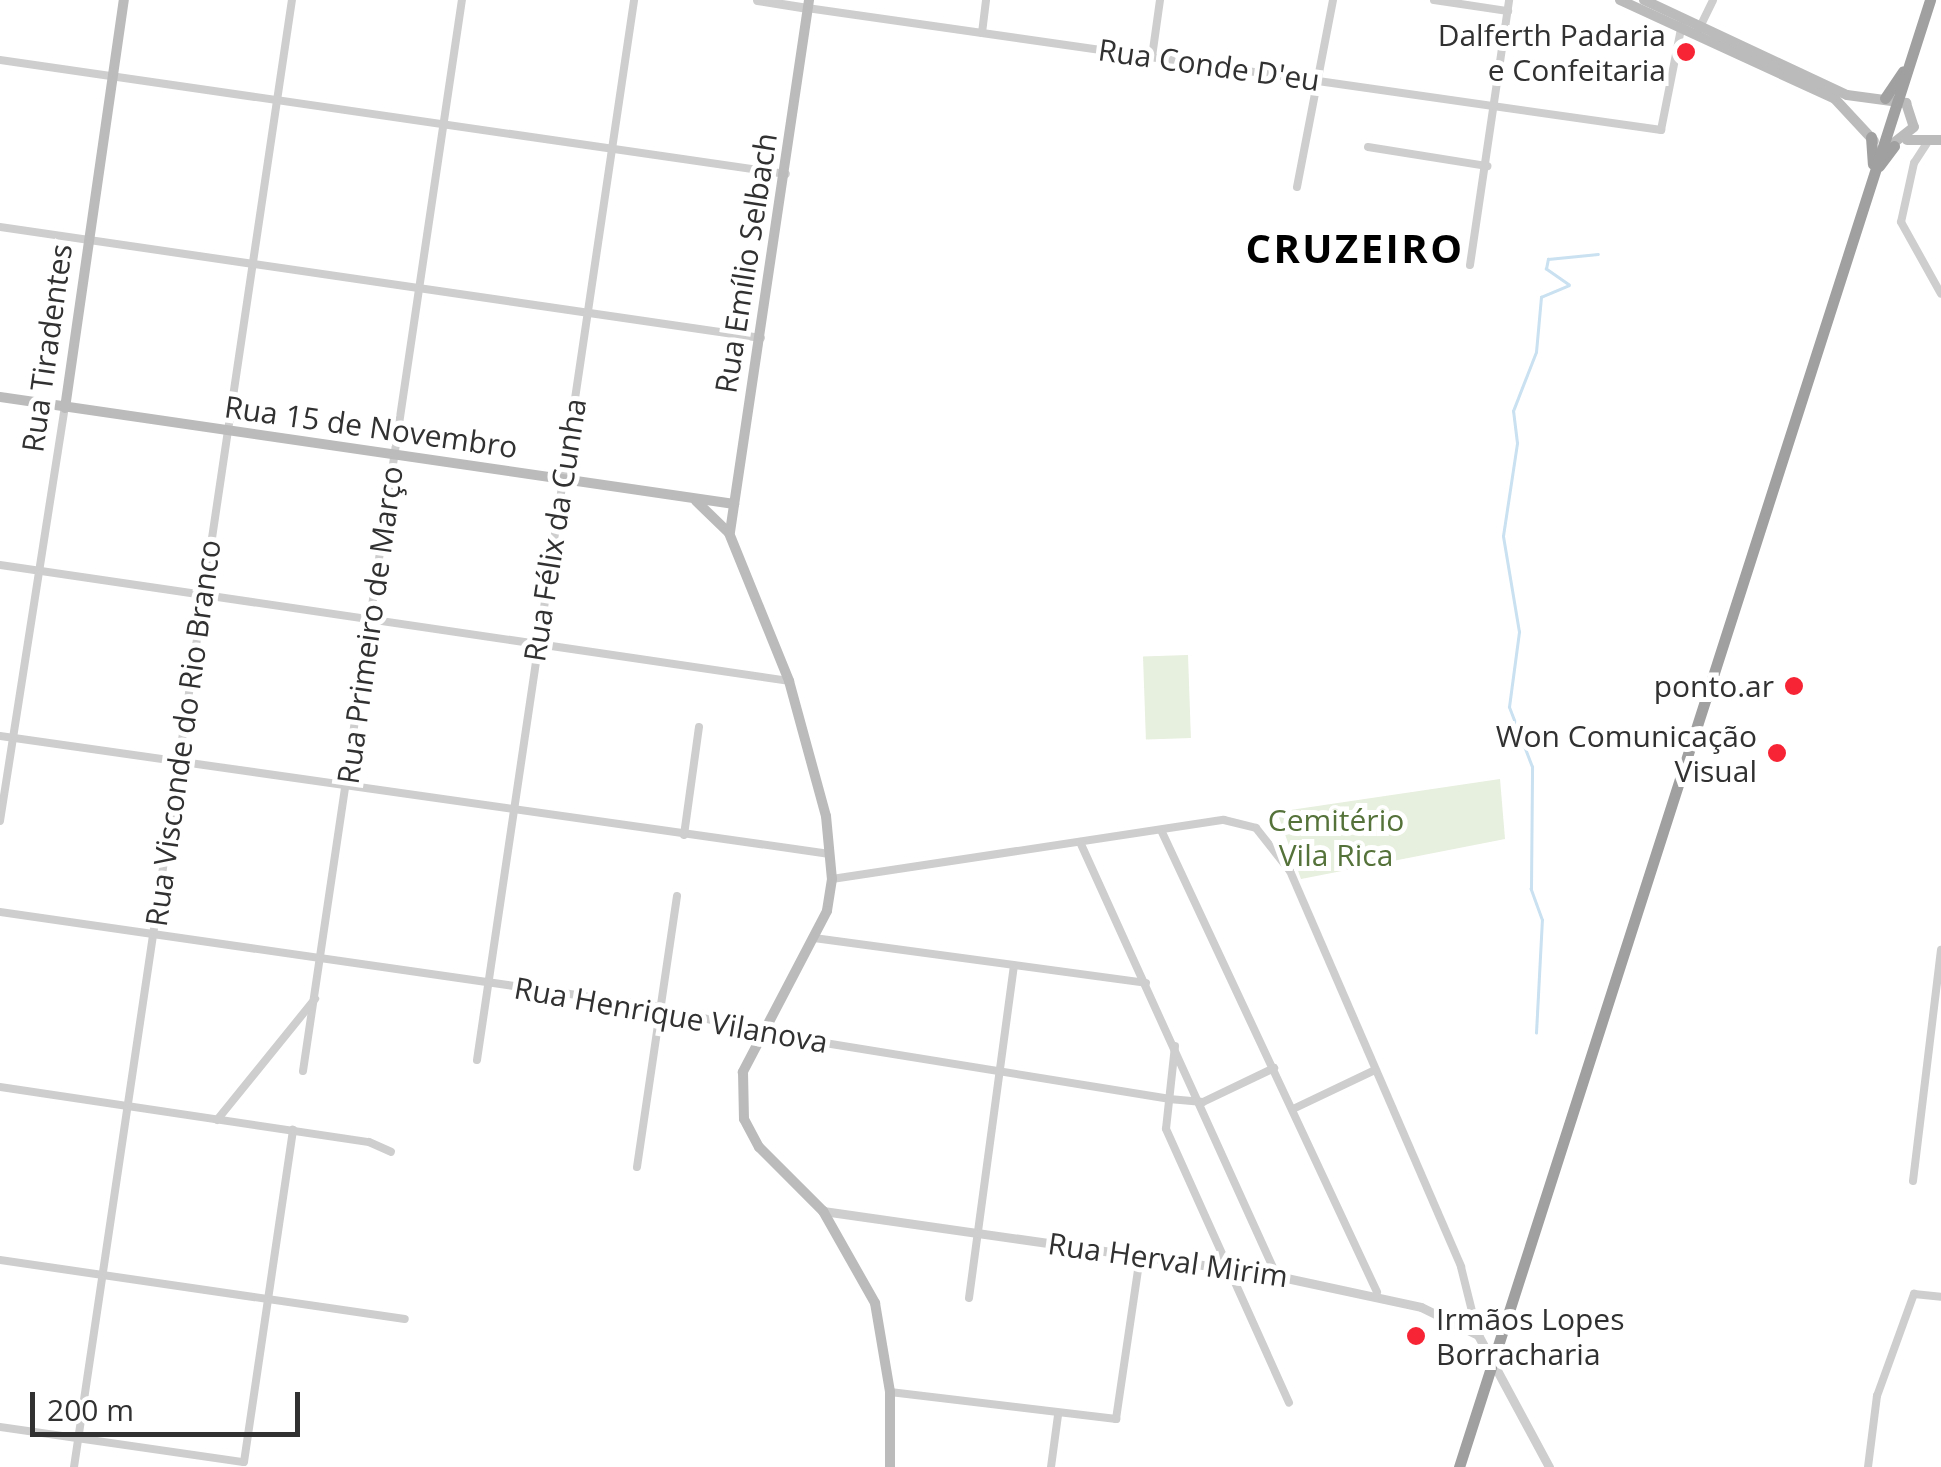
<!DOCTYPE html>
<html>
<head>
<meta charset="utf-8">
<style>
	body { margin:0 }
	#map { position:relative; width:1941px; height:1467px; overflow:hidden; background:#fff; font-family:"Open Sans",sans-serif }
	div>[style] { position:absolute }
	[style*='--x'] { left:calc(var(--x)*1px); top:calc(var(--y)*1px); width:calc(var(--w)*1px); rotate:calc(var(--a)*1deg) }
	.green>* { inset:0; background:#e7efde; transform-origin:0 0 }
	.stream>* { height:2.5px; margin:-1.25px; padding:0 1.25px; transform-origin:1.25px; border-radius:1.25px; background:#c9e1f0 }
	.minor>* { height:8px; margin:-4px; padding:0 4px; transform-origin:4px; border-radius:4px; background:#cecece }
	.tertiary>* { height:9px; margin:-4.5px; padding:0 4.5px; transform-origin:4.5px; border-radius:4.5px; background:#cecece }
	.secondary>* { height:10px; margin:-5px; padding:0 5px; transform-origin:5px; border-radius:5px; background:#bbb }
	.trunk>* { height:11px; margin:-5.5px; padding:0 5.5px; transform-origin:5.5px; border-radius:5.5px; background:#a0a0a0 }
	.dots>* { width:28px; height:28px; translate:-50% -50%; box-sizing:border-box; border:5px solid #fff; border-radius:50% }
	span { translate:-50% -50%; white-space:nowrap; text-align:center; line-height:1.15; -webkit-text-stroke:10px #fff; paint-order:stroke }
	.poi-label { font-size:30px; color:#313131 }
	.right { translate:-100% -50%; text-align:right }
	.left { translate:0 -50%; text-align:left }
	.street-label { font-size:30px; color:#313131 }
	.park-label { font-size:30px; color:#547239 }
	.district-label { font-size:40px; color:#000; font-weight:700; letter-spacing:2.5px }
	.scale { position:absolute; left:30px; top:1392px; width:270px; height:45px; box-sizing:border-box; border:5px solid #313131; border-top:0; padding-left:12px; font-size:30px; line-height:35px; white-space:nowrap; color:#313131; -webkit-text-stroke:8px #fff; paint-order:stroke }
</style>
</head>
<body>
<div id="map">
	<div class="green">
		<i style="left:1188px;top:655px;width:83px;height:45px;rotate:88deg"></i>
		<i style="clip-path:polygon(1500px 779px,1505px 839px,1301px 879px,1277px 812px)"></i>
	</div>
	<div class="stream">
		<i style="--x:1536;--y:1033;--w:113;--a:-87"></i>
		<i style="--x:1542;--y:920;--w:33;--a:-110"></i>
		<i style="--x:1531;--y:889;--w:122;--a:-89.5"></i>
		<i style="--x:1532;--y:767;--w:64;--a:-111"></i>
		<i style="--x:1509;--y:707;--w:76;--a:-82.4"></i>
		<i style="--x:1519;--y:632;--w:97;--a:-99.5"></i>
		<i style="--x:1503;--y:536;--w:94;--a:-81.4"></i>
		<i style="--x:1517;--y:443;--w:32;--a:-97"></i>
		<i style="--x:1513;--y:411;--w:63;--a:-68.7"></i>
		<i style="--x:1536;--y:352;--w:55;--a:-84.8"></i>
		<i style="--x:1541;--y:297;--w:30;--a:-23"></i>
		<i style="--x:1569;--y:285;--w:28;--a:-145"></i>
		<i style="--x:1546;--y:269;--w:10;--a:-79"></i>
		<i style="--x:1548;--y:259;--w:50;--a:-5.7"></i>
	</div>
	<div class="minor">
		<i style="--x:1434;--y:0;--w:75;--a:8.5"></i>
		<i style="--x:807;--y:8;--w:863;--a:8.13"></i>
		<i style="--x:1661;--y:130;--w:108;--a:-78.8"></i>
		<i style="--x:1698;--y:31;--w:34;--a:-64"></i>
		<i style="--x:982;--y:33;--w:33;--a:-83"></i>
		<i style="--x:1152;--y:57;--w:58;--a:-82"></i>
		<i style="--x:0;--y:60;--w:794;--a:8.25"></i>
		<i style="--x:1929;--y:140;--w:27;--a:123"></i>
		<i style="--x:1914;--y:163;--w:60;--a:102.4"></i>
		<i style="--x:1901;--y:222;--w:82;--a:60.9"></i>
		<i style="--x:1368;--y:147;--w:121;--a:9.1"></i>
		<i style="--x:1297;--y:187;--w:190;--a:-79.1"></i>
		<i style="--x:0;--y:227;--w:769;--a:8.3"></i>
		<i style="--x:1470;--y:265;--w:268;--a:-81.6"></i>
		<i style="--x:0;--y:565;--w:797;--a:8.36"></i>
		<i style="--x:0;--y:736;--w:838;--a:8.09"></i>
		<i style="--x:0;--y:821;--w:418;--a:-81.1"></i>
		<i style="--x:1161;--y:830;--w:510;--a:64.94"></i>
		<i style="--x:684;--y:835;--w:109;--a:-82.1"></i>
		<i style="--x:1080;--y:842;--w:477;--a:65.6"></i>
		<i style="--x:832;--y:879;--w:396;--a:-8.6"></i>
		<i style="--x:1224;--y:820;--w:33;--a:14"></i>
		<i style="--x:1256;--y:828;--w:55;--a:51.7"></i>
		<i style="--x:1290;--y:871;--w:431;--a:66.6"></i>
		<i style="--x:1461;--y:1267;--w:70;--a:76"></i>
		<i style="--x:0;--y:912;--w:667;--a:8.19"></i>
		<i style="--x:660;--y:1007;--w:106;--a:14.2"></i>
		<i style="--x:763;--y:1033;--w:411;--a:9.2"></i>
		<i style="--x:1169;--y:1099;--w:34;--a:5"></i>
		<i style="--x:1203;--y:1102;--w:79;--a:-25.6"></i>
		<i style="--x:814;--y:938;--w:335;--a:7.7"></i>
		<i style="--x:1175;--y:1046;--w:83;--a:96.2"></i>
		<i style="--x:1166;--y:1129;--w:300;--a:65.8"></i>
		<i style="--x:477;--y:1060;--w:1072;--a:-81.57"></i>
		<i style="--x:303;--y:1071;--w:1083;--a:-81.56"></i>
		<i style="--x:0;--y:1087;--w:373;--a:8.5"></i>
		<i style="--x:369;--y:1142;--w:24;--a:24"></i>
		<i style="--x:1293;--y:1109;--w:91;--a:-25.4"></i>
		<i style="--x:217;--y:1120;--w:156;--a:-51"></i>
		<i style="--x:637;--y:1167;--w:274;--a:-81.6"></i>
		<i style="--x:1913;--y:1181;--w:233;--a:-83.1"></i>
		<i style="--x:0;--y:1260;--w:409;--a:8.3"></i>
		<i style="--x:969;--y:1298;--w:335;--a:-82.3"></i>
		<i style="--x:890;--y:1392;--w:228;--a:6.8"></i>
		<i style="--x:1116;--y:1419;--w:165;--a:-81.6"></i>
		<i style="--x:0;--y:1427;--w:246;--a:8.2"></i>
		<i style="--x:244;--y:1462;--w:336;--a:-81.6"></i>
		<i style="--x:74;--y:1467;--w:1483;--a:-81.55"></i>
		<i style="--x:1051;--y:1467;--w:52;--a:-82.3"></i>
		<i style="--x:1868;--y:1467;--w:72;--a:-82.8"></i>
		<i style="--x:1877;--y:1396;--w:109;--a:-70.1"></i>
		<i style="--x:1914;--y:1294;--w:27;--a:6"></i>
	</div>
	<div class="tertiary">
		<i style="--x:757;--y:0;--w:51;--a:9.1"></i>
		<i style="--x:823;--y:1211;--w:459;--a:8.1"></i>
		<i style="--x:1277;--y:1276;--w:147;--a:12.1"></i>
		<i style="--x:1421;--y:1307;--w:64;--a:26.2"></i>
		<i style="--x:1478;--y:1335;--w:150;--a:61.7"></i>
	</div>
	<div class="secondary">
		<i style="--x:1620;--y:0;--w:237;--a:24.7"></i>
		<i style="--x:1835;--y:99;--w:57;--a:47.1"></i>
		<i style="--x:1644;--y:0;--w:224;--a:25.1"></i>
		<i style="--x:1847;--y:95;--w:60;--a:7.7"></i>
		<i style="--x:1906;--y:103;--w:25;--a:72"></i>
		<i style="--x:1914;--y:127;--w:31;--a:142"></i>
		<i style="--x:1907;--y:140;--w:34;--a:0"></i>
		<i style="--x:0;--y:397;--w:742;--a:8.29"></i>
		<i style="--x:65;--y:408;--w:412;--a:-81.8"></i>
		<i style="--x:696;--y:501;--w:46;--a:44.1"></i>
		<i style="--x:729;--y:533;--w:160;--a:67.9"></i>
		<i style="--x:789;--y:681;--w:140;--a:74.7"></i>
		<i style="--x:826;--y:816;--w:63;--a:84.6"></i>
		<i style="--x:832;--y:879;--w:32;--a:99"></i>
		<i style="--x:827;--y:911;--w:182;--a:117.6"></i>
		<i style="--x:743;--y:1072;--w:47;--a:88.8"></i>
		<i style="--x:744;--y:1119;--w:32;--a:62"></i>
		<i style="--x:759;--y:1147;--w:91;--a:45"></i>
		<i style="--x:823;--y:1211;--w:106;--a:60.5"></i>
		<i style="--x:875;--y:1303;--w:90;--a:80.4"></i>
		<i style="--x:890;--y:1392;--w:75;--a:90"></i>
		<i style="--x:730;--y:532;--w:538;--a:-81.55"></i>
	</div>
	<div class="trunk">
		<i style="--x:1885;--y:98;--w:32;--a:-56"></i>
		<i style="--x:1871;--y:137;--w:27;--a:86"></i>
		<i style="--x:1879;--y:166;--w:25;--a:-53"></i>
		<i style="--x:1459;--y:1467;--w:1541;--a:-72.2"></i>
	</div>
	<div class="dots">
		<i style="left:1686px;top:52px;background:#f72435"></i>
		<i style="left:1794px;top:686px;background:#f72435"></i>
		<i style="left:1777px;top:753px;background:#f72435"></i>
		<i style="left:1416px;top:1336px;background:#f72435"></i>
	</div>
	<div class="poi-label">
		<span class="right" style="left:1666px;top:52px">Dalferth Padaria<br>e Confeitaria</span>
		<span class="right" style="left:1774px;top:686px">ponto.ar</span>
		<span class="right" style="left:1757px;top:753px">Won Comunicação<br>Visual</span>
		<span class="left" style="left:1436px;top:1336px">Irmãos Lopes<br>Borracharia</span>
	</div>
	<div class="street-label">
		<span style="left:1209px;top:65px;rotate:8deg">Rua Conde D'eu</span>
		<span style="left:746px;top:263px;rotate:-81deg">Rua Emílio Selbach</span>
		<span style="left:47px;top:348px;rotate:-82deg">Rua Tiradentes</span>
		<span style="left:371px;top:427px;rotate:8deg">Rua 15 de Novembro</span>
		<span style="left:555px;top:530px;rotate:-81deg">Rua Félix da Cunha</span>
		<span style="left:370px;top:625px;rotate:-82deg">Rua Primeiro de Março</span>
		<span style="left:183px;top:733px;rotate:-82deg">Rua Visconde do Rio Branco</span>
		<span style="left:671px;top:1015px;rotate:10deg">Rua Henrique Vilanova</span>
		<span style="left:1168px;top:1260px;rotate:8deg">Rua Herval Mirim</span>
	</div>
	<div class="park-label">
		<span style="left:1336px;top:837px">Cemitério<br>Vila Rica</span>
	</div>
	<div class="district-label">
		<span style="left:1355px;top:248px">CRUZEIRO</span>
	</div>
	<div class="scale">200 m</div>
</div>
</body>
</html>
